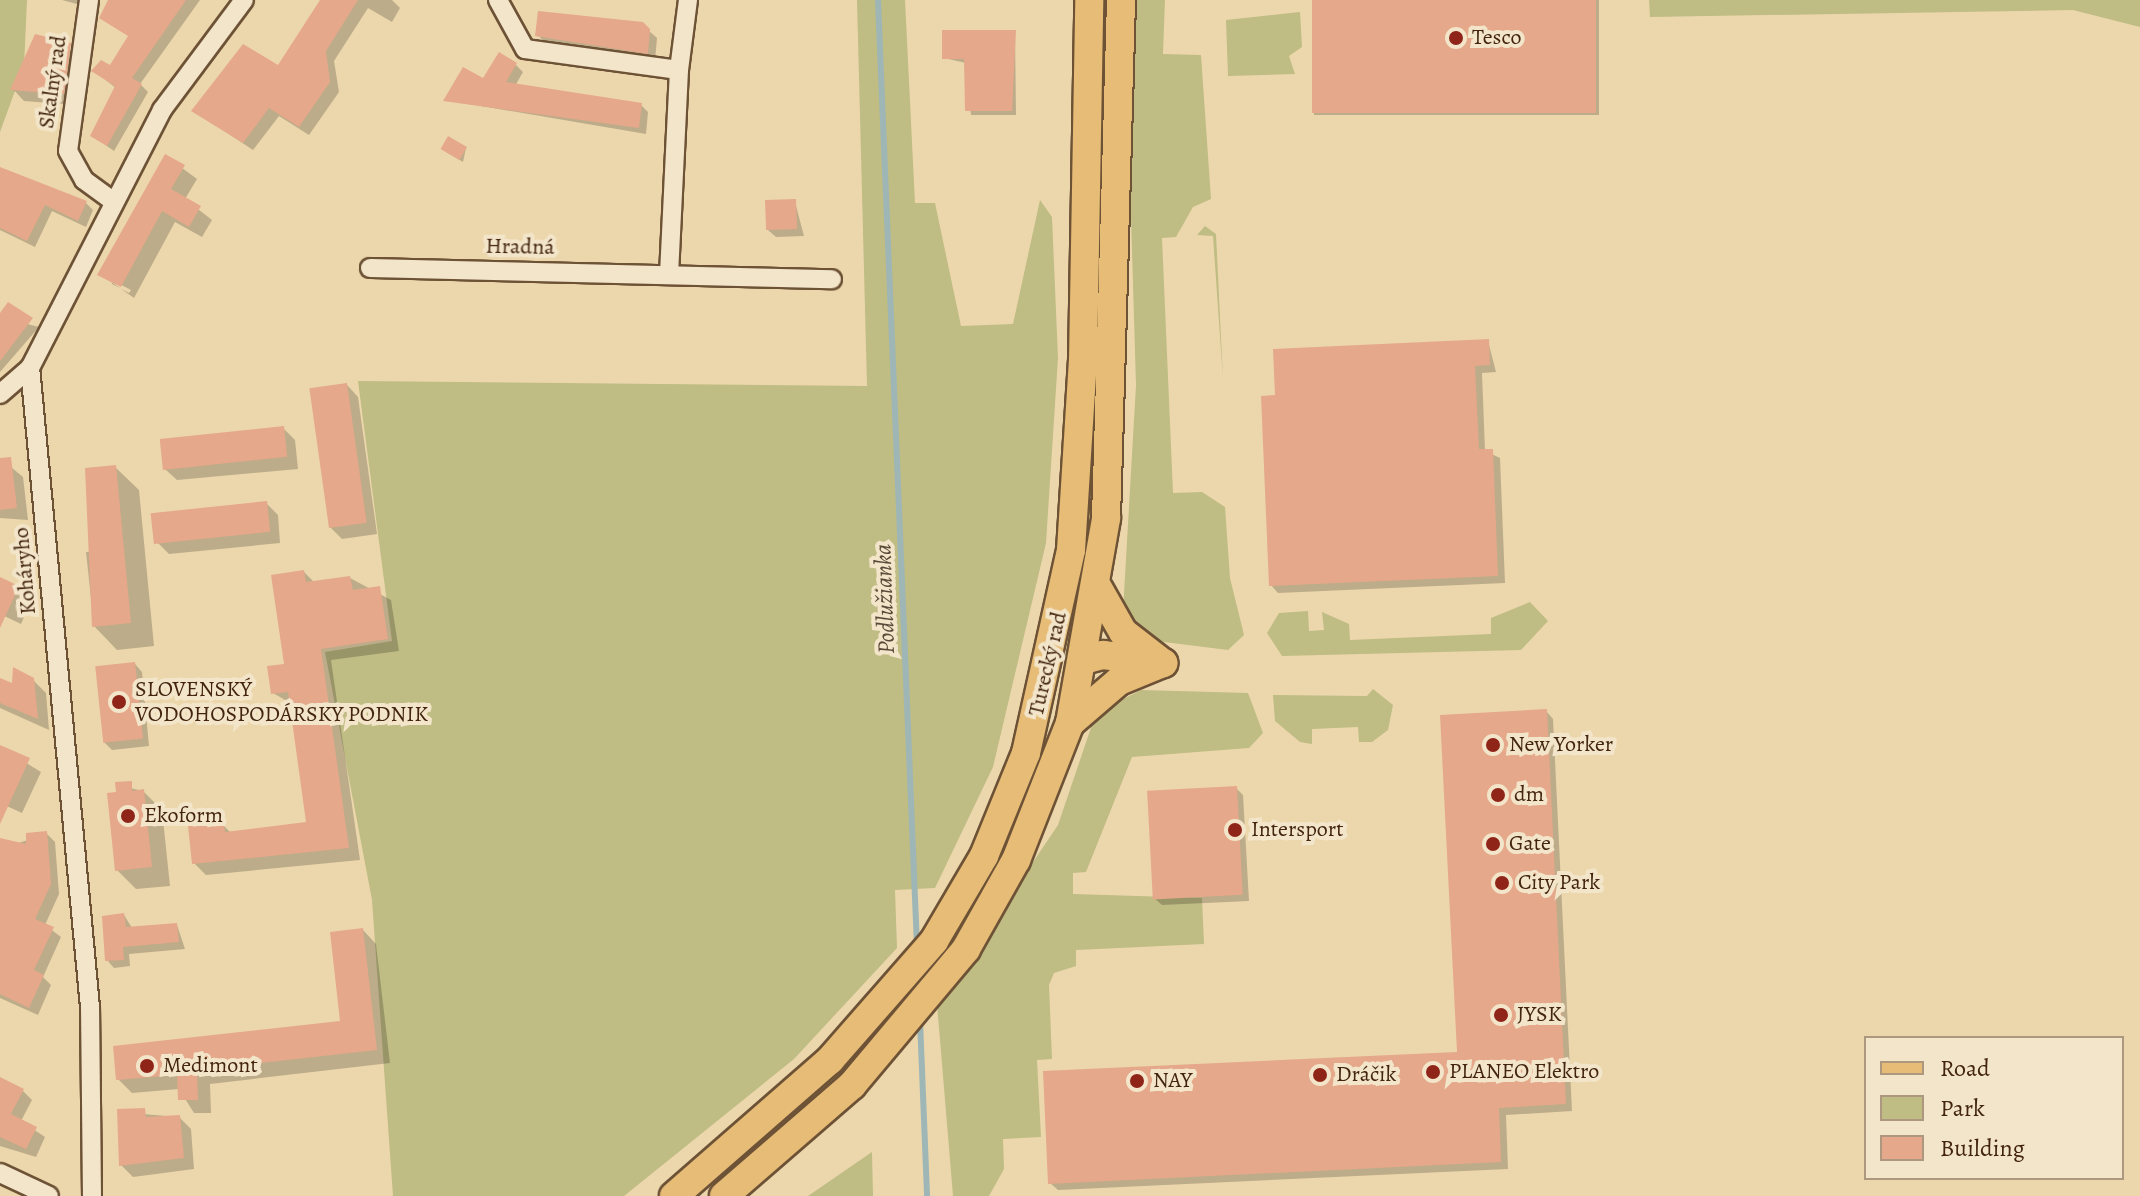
<!DOCTYPE html>
<html>
<head>
<meta charset="utf-8">
<style>
	body { margin:0 }
	#map { position:relative; width:2140px; height:1196px; overflow:hidden; background:#ecd7ac; font-family:Alegreya,serif }
	div>[style] { position:absolute }
	[style*='--x'] { left:calc(var(--x)*1px); top:calc(var(--y)*1px); width:calc(var(--w)*1px); rotate:calc(var(--a)*1deg) }
	.green>* { inset:0; background:#bfbc84 }
	.shadow>* { inset:0; background:#0003; transform-origin:0 0 }
	.stream>* { height:6px; margin:-3px; padding:0 3px; transform-origin:3px; border-radius:3px; background:#9fb6b6 }
	.building>* { inset:0; background:#e5a88a; transform-origin:0 0 }
	.roads { filter:drop-shadow(2px 0 #6d5236) drop-shadow(-2px 0 #6d5236) drop-shadow(0 2px #6d5236) drop-shadow(0 -2px #6d5236) }
	.minor>* { height:18px; margin:-9px; padding:0 9px; transform-origin:9px; border-radius:9px; background:#f3e5c9 }
	.primary>* { height:28px; margin:-14px; padding:0 14px; transform-origin:14px; border-radius:14px; background:#e6bc76 }
	.dots>* { width:22px; height:22px; translate:-50% -50%; box-sizing:border-box; border:4px solid #f3e5c9; border-radius:50% }
	span { translate:-50% -50%; white-space:nowrap; text-align:center; line-height:1.15; -webkit-text-stroke:8px #f3e5c9; paint-order:stroke }
	.poi-label { font-size:22px; color:#43250f }
	.left { translate:0 -50%; text-align:left }
	.street-label { font-size:22px; color:#43250f }
	.water-label { font-size:24px; color:#5a4939; font-style:italic }
	.legend { position:absolute; left:1864px; top:1036px; width:260px; height:144px; box-sizing:border-box; background:#f3e5c9; border:2px solid #ad987f; margin:0; padding:10px 14px; list-style:none; font-size:24px; color:#43250f }
	.legend li { display:flex; align-items:center; gap:16px; height:40px }
	.legend b { width:40px; border:2px solid #ad987f }
</style>
</head>
<body>
<div id="map">
	<div class="green">
		<i style="clip-path:polygon(0 0,27px 0,24px 66px,0 132px)"></i>
		<i style="clip-path:polygon(857px 0,905px 0,915px 203px,935px 203px,961px 326px,1013px 324px,1040px 200px,1052px 217px,1058px 358px,1046px 543px,993px 767px,935px 888px,895px 890px,897px 948px,794px 1059px,624px 1196px,393px 1196px,372px 900px,325px 652px,392px 641px,358px 381px,867px 386px)"></i>
		<i style="clip-path:polygon(1135px 0,1165px 0,1163px 54px,1201px 55px,1211px 199px,1193px 207px,1176px 237px,1162px 238px,1173px 493px,1202px 492px,1225px 507px,1230px 578px,1244px 635px,1228px 650px,1148px 640px,1123px 611px,1136px 385px,1129px 150px)"></i>
		<i style="clip-path:polygon(1649px 0,2140px 0,2140px 27px,2073px 10px,1650px 17px)"></i>
		<i style="clip-path:polygon(1300px 12px,1302px 47px,1289px 56px,1295px 74px,1228px 76px,1226px 20px)"></i>
		<i style="clip-path:polygon(1205px 226px,1216px 234px,1223px 379px,1213px 236px,1197px 235px)"></i>
		<i style="clip-path:polygon(1530px 602px,1548px 621px,1521px 650px,1282px 656px,1267px 633px,1279px 613px,1308px 611px,1309px 631px,1324px 630px,1322px 612px,1349px 624px,1350px 640px,1491px 634px,1491px 618px)"></i>
		<i style="clip-path:polygon(1373px 689px,1393px 705px,1388px 730px,1372px 742px,1359px 742px,1358px 727px,1312px 729px,1312px 744px,1300px 742px,1275px 721px,1273px 695px,1367px 696px)"></i>
		<i style="clip-path:polygon(1141px 690px,1248px 693px,1263px 733px,1249px 748px,1132px 757px,1086px 872px,1073px 873px,1073px 894px,1202px 898px,1204px 944px,1076px 950px,1076px 966px,1054px 973px,1049px 985px,1052px 1059px,1037px 1060px,1041px 1137px,1003px 1139px,1004px 1169px,989px 1196px,953px 1196px,937px 1004px,1058px 825px,1096px 713px)"></i>
		<i style="clip-path:polygon(872px 1152px,873px 1196px,808px 1196px)"></i>
	</div>
	<div class="shadow">
		<i style="clip-path:polygon(62px 0,86px 0,84px 6px)"></i>
		<i style="clip-path:polygon(112px 0,200px 0,140px 84px,148px 92px,114px 151px,93px 136px,116px 88px,94px 71px,110px 67px,130px 37px)"></i>
		<i style="clip-path:polygon(322px 0,392px 0,400px 8px,392px 22px,368px 8px,334px 61px,339px 92px,309px 135px,279px 116px,253px 150px,194px 111px,279px 68px)"></i>
		<i style="left:1314px;top:0;width:285px;height:115px"></i>
		<i style="clip-path:polygon(649px 31px,657px 38px,655px 60px,545px 43px,538px 35px)"></i>
		<i style="clip-path:polygon(1015px 32px,1016px 115px,971px 115px,966px 63px,944px 58px)"></i>
		<i style="clip-path:polygon(64px 44px,76px 56px,64px 104px,24px 101px,13px 89px)"></i>
		<i style="clip-path:polygon(516px 65px,523px 72px,515px 86px,641px 105px,648px 112px,646px 134px,446px 100px)"></i>
		<i style="clip-path:polygon(466px 148px,463px 162px,446px 152px)"></i>
		<i style="clip-path:polygon(evenodd,166px 156px,197px 179px,185px 199px,212px 220px,202px 237px,175px 222px,134px 298px,100px 274px,166px 156px,112px 280px,131px 290px,129px 293px,112px 284px,112px 280px)"></i>
		<i style="clip-path:polygon(795px 202px,804px 236px,776px 237px,768px 230px)"></i>
		<i style="clip-path:polygon(86px 203px,93px 210px,86px 227px,52px 211px,35px 247px,0 230px,0 206px)"></i>
		<i style="clip-path:polygon(0 317px,39px 327px,0 372px)"></i>
		<i style="clip-path:polygon(1488px 341px,1496px 372px,1482px 373px,1485px 451px,1500px 458px,1505px 583px,1278px 593px,1271px 585px,1277px 397px)"></i>
		<i style="clip-path:polygon(347px 385px,358px 397px,377px 534px,342px 539px,330px 527px)"></i>
		<i style="clip-path:polygon(283px 428px,295px 440px,298px 469px,177px 480px,165px 469px)"></i>
		<i style="clip-path:polygon(0 458px,23px 477px,28px 520px,0 518px)"></i>
		<i style="clip-path:polygon(115px 467px,139px 490px,154px 646px,117px 650px,94px 626px,86px 552px,96px 551px)"></i>
		<i style="clip-path:polygon(266px 503px,278px 515px,280px 543px,169px 554px,157px 542px)"></i>
		<i style="clip-path:polygon(304px 572px,315px 583px,350px 578px,391px 600px,399px 651px,331px 660px,360px 860px,206px 875px,194px 863px,223px 825px,231px 833px,309px 824px,292px 704px,273px 693px,286px 666px)"></i>
		<i style="clip-path:polygon(0 583px,31px 601px,21px 624px,0 614px)"></i>
		<i style="clip-path:polygon(135px 664px,142px 672px,149px 746px,112px 750px,104px 742px)"></i>
		<i style="clip-path:polygon(0 680px,14px 686px,33px 680px,46px 693px,49px 730px,0 708px)"></i>
		<i style="clip-path:polygon(1546px 711px,1553px 719px,1572px 1111px,1506px 1115px,1508px 1169px,1058px 1190px,1050px 1183px,1459px 1054px)"></i>
		<i style="clip-path:polygon(0 747px,41px 772px,22px 813px,0 803px)"></i>
		<i style="clip-path:polygon(117px 785px,143px 791px,162px 810px,170px 886px,136px 889px,117px 870px)"></i>
		<i style="clip-path:polygon(1236px 788px,1243px 795px,1249px 901px,1162px 905px,1154px 898px)"></i>
		<i style="clip-path:polygon(47px 834px,55px 842px,59px 894px,45px 925px,61px 937px,43px 977px,51px 985px,38px 1015px,0 998px,0 840px,12px 845px)"></i>
		<i style="clip-path:polygon(124px 915px,132px 928px,177px 925px,185px 949px,129px 954px,130px 966px,114px 968px,107px 960px)"></i>
		<i style="clip-path:polygon(363px 930px,376px 944px,390px 1063px,210px 1084px,211px 1113px,194px 1113px,179px 1089px,132px 1093px,118px 1079px,343px 1023px)"></i>
		<i style="clip-path:polygon(0 1091px,23px 1091px,32px 1100px,21px 1121px,45px 1137px,36px 1157px,0 1146px)"></i>
		<i style="clip-path:polygon(119px 1112px,179px 1117px,191px 1129px,194px 1169px,133px 1177px,121px 1165px)"></i>
	</div>
	<div class="stream">
		<i style="--x:878;--y:0;--w:946;--a:87.64"></i>
		<i style="--x:920;--y:1020;--w:176;--a:87.7"></i>
	</div>
	<div class="building">
		<i style="clip-path:polygon(108px 0,186px 0,132px 78px,142px 84px,107px 146px,90px 136px,115px 86px,91px 71px,101px 60px,110px 65px,128px 36px,99px 18px)"></i>
		<i style="clip-path:polygon(320px 0,358px 0,326px 51px,330px 82px,299px 127px,269px 108px,243px 143px,191px 111px,243px 44px,278px 65px)"></i>
		<i style="left:1312px;top:0;width:284px;height:113px"></i>
		<i style="clip-path:polygon(538px 11px,643px 22px,650px 29px,648px 54px,535px 36px)"></i>
		<i style="clip-path:polygon(942px 30px,1016px 30px,1012px 111px,965px 111px,964px 59px,942px 59px)"></i>
		<i style="clip-path:polygon(35px 34px,71px 43px,64px 94px,10px 90px)"></i>
		<i style="clip-path:polygon(499px 52px,517px 63px,506px 82px,642px 103px,639px 128px,443px 101px,463px 67px,483px 78px)"></i>
		<i style="left:448px;top:136px;width:22px;height:15px;rotate:30deg"></i>
		<i style="clip-path:polygon(165px 154px,185px 165px,171px 189px,201px 206px,189px 227px,162px 211px,121px 287px,97px 275px)"></i>
		<i style="clip-path:polygon(0 167px,87px 201px,78px 221px,45px 205px,27px 241px,0 228px)"></i>
		<i style="left:796px;top:199px;width:30px;height:31px;rotate:88deg"></i>
		<i style="clip-path:polygon(8px 302px,33px 318px,0 361px,0 313px)"></i>
		<i style="clip-path:polygon(1489px 339px,1490px 365px,1475px 366px,1479px 449px,1493px 449px,1498px 576px,1269px 586px,1261px 396px,1275px 395px,1273px 349px)"></i>
		<i style="left:347px;top:383px;width:141px;height:38px;rotate:82deg"></i>
		<i style="left:284px;top:426px;width:31px;height:125px;rotate:84deg"></i>
		<i style="clip-path:polygon(11px 457px,17px 508px,0 510px,0 458px)"></i>
		<i style="clip-path:polygon(116px 465px,131px 623px,92px 627px,85px 468px)"></i>
		<i style="left:267px;top:501px;width:31px;height:117px;rotate:84deg"></i>
		<i style="clip-path:polygon(304px 570px,306px 582px,350px 576px,353px 590px,380px 586px,388px 639px,321px 649px,349px 848px,192px 864px,188px 826px,224px 823px,225px 832px,306px 822px,288px 692px,271px 694px,267px 666px,284px 664px,271px 575px)"></i>
		<i style="clip-path:polygon(0 577px,19px 586px,0 628px)"></i>
		<i style="left:135px;top:662px;width:77px;height:40px;rotate:84deg"></i>
		<i style="clip-path:polygon(13px 667px,34px 678px,38px 719px,0 703px,0 678px,12px 683px)"></i>
		<i style="clip-path:polygon(1547px 709px,1566px 1104px,1499px 1108px,1501px 1162px,1048px 1184px,1043px 1071px,1457px 1052px,1440px 715px)"></i>
		<i style="clip-path:polygon(0 745px,30px 758px,0 824px)"></i>
		<i style="clip-path:polygon(132px 781px,132px 791px,144px 789px,152px 867px,115px 871px,107px 793px,116px 792px,115px 782px)"></i>
		<i style="left:1237px;top:786px;width:109px;height:90px;rotate:87deg"></i>
		<i style="clip-path:polygon(47px 831px,51px 884px,35px 919px,54px 927px,34px 970px,44px 975px,29px 1008px,0 994px,0 838px,26px 844px,26px 833px)"></i>
		<i style="clip-path:polygon(124px 913px,126px 927px,177px 923px,179px 942px,123px 947px,124px 960px,105px 961px,102px 916px)"></i>
		<i style="clip-path:polygon(363px 928px,377px 1050px,197px 1070px,198px 1100px,178px 1100px,177px 1075px,116px 1080px,113px 1046px,340px 1021px,330px 932px)"></i>
		<i style="clip-path:polygon(0 1077px,24px 1089px,11px 1114px,37px 1127px,26px 1149px,0 1137px)"></i>
		<i style="clip-path:polygon(145px 1108px,146px 1117px,180px 1115px,184px 1158px,119px 1166px,117px 1109px)"></i>
	</div>
	<div class="roads">
		<div class="minor">
			<i style="--x:89;--y:0;--w:152;--a:97.9"></i>
			<i style="--x:68;--y:151;--w:33;--a:61"></i>
			<i style="--x:84;--y:180;--w:36;--a:36"></i>
			<i style="--x:498;--y:0;--w:56;--a:61.1"></i>
			<i style="--x:525;--y:49;--w:155;--a:7.8"></i>
			<i style="--x:679;--y:70;--w:204;--a:92.8"></i>
			<i style="--x:679;--y:70;--w:71;--a:-82.7"></i>
			<i style="--x:370;--y:268;--w:462;--a:1.4"></i>
			<i style="--x:0;--y:394;--w:40;--a:-41"></i>
			<i style="--x:0;--y:1173;--w:54;--a:25.1"></i>
			<i style="--x:92;--y:1196;--w:189;--a:-90.6"></i>
			<i style="--x:90;--y:1007;--w:642;--a:-95.36"></i>
			<i style="--x:30;--y:368;--w:290;--a:-62.9"></i>
			<i style="--x:162;--y:110;--w:137;--a:-53.3"></i>
		</div>
		<div class="primary">
			<i style="--x:1098;--y:588;--w:51;--a:60.4"></i>
			<i style="--x:1123;--y:632;--w:51;--a:37.8"></i>
			<i style="--x:1084;--y:660;--w:20;--a:-15"></i>
			<i style="--x:1103;--y:655;--w:56;--a:7.1"></i>
			<i style="--x:1070;--y:723;--w:65;--a:-40.6"></i>
			<i style="--x:1119;--y:681;--w:48;--a:-22.2"></i>
			<i style="--x:674;--y:1196;--w:207;--a:-41.1"></i>
			<i style="--x:830;--y:1060;--w:158;--a:-48.8"></i>
			<i style="--x:934;--y:941;--w:99;--a:-59.5"></i>
			<i style="--x:984;--y:856;--w:111;--a:-67.8"></i>
			<i style="--x:1026;--y:753;--w:208;--a:-77.5"></i>
			<i style="--x:1071;--y:550;--w:189;--a:-86.4"></i>
			<i style="--x:1083;--y:361;--w:361;--a:-89"></i>
			<i style="--x:724;--y:1196;--w:169;--a:-40.9"></i>
			<i style="--x:852;--y:1085;--w:177;--a:-50"></i>
			<i style="--x:966;--y:949;--w:102;--a:-60.7"></i>
			<i style="--x:1016;--y:860;--w:147;--a:-68.5"></i>
			<i style="--x:1070;--y:723;--w:208;--a:-80"></i>
			<i style="--x:1106;--y:518;--w:518;--a:-88.34"></i>
		</div>
	</div>
	<div class="dots">
		<i style="left:1456px;top:38px;background:#8f2418"></i>
		<i style="left:119px;top:702px;background:#8f2418"></i>
		<i style="left:1493px;top:745px;background:#8f2418"></i>
		<i style="left:1498px;top:795px;background:#8f2418"></i>
		<i style="left:128px;top:816px;background:#8f2418"></i>
		<i style="left:1235px;top:830px;background:#8f2418"></i>
		<i style="left:1493px;top:844px;background:#8f2418"></i>
		<i style="left:1502px;top:883px;background:#8f2418"></i>
		<i style="left:1501px;top:1015px;background:#8f2418"></i>
		<i style="left:147px;top:1066px;background:#8f2418"></i>
		<i style="left:1433px;top:1072px;background:#8f2418"></i>
		<i style="left:1320px;top:1075px;background:#8f2418"></i>
		<i style="left:1137px;top:1081px;background:#8f2418"></i>
	</div>
	<div class="poi-label">
		<span class="left" style="left:1472px;top:38px">Tesco</span>
		<span class="left" style="left:135px;top:702px">SLOVENSKÝ<br>VODOHOSPODÁRSKY PODNIK</span>
		<span class="left" style="left:1509px;top:745px">New Yorker</span>
		<span class="left" style="left:1514px;top:795px">dm</span>
		<span class="left" style="left:144px;top:816px">Ekoform</span>
		<span class="left" style="left:1251px;top:830px">Intersport</span>
		<span class="left" style="left:1509px;top:844px">Gate</span>
		<span class="left" style="left:1518px;top:883px">City Park</span>
		<span class="left" style="left:1517px;top:1015px">JYSK</span>
		<span class="left" style="left:163px;top:1066px">Medimont</span>
		<span class="left" style="left:1449px;top:1072px">PLANEO Elektro</span>
		<span class="left" style="left:1336px;top:1075px">Dráčik</span>
		<span class="left" style="left:1153px;top:1081px">NAY</span>
	</div>
	<div class="street-label">
		<span style="left:53px;top:82px;rotate:-82deg">Skalný rad</span>
		<span style="left:520px;top:247px;rotate:1deg">Hradná</span>
		<span style="left:25px;top:571px;rotate:-95deg">Koháryho</span>
		<span style="left:1048px;top:664px;rotate:-77deg">Turecký rad</span>
	</div>
	<div class="water-label">
		<span style="left:885px;top:599px;rotate:-92deg">Podlužianka</span>
	</div>
	<ul class="legend">
	<li><b style="height:10px;background:#e6bc76"></b>Road</li>
	<li><b style="height:22px;background:#bfbc84"></b>Park</li>
	<li><b style="height:22px;background:#e5a88a"></b>Building</li>
	</ul>
</div>
</body>
</html>
